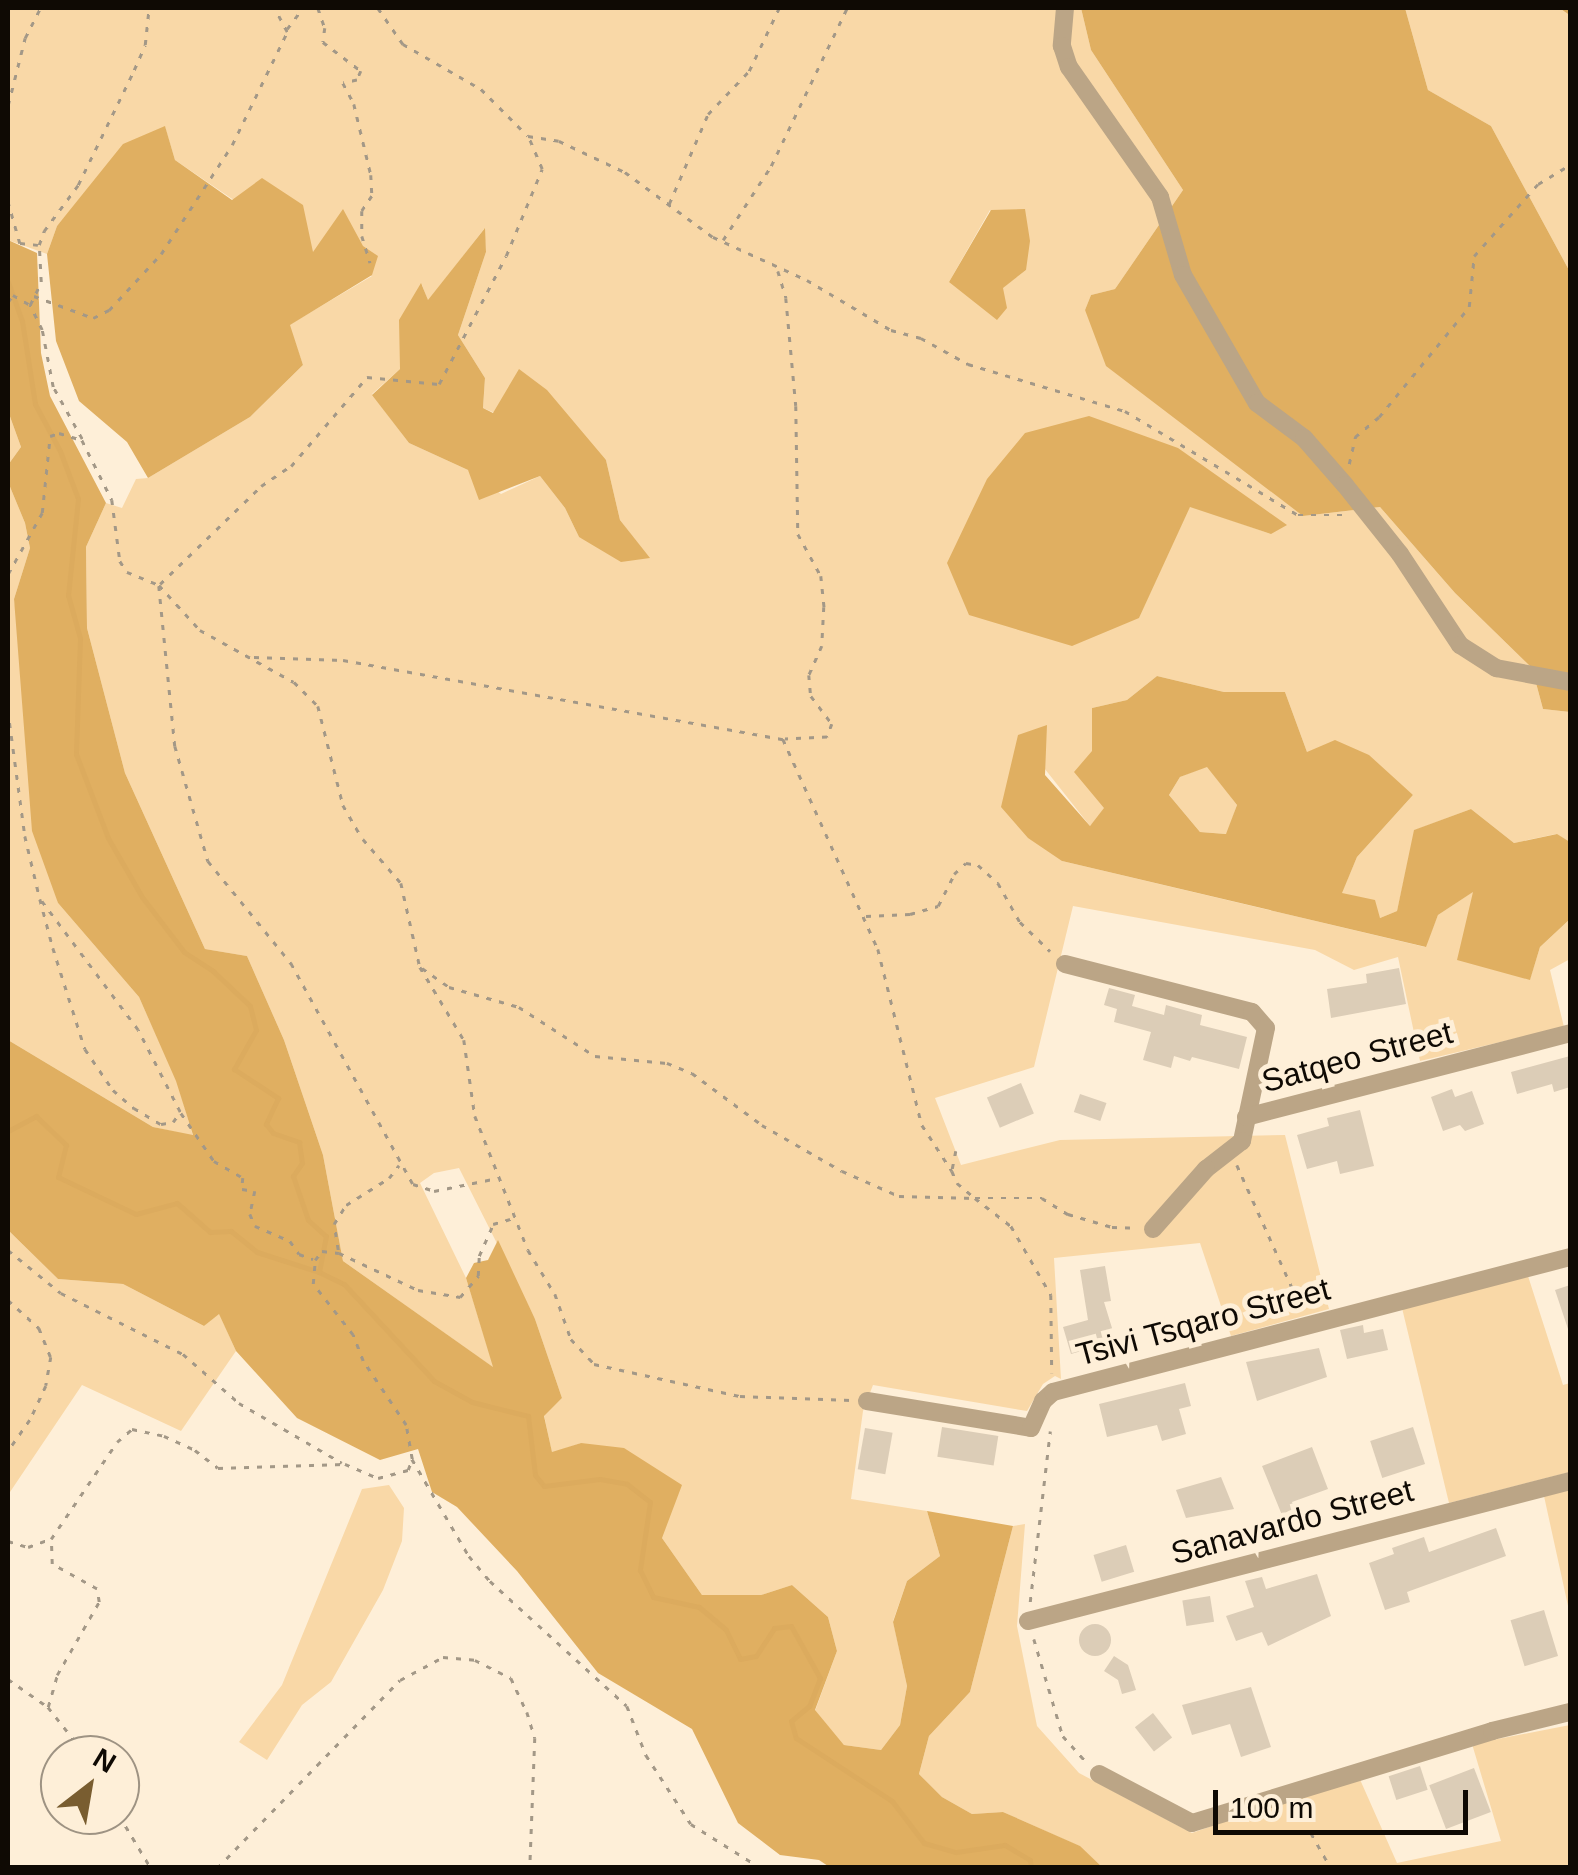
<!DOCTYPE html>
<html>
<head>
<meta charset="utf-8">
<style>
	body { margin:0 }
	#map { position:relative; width:1578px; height:1875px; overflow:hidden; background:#feefd8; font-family:Helvetica,sans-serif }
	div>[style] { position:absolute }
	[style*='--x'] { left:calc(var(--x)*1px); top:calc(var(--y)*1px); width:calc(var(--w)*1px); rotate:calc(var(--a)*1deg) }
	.green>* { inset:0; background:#f9d8a7 }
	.forest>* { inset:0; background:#e0af61 }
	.stream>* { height:5px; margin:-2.5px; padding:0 2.5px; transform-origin:2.5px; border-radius:2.5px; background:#dcab5e }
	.building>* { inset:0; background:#dccdb7; transform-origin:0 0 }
	.round { border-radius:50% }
	.path>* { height:2.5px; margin-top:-1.25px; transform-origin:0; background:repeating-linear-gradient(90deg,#a39887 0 5px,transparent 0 13px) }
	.minor>* { height:18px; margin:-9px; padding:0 9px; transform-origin:9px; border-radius:9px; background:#bba586 }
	span { translate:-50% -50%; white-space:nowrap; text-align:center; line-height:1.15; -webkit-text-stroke:10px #feefd8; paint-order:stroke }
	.street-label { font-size:32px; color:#0f0a04 }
	.frame { position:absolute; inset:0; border:10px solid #0f0a04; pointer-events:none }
	.north { position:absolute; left:40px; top:1735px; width:100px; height:100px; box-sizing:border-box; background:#feefd8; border:2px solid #9e9383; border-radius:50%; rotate:31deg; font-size:28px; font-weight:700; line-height:40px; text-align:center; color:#0f0a04 }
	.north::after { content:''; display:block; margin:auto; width:35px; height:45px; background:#795d30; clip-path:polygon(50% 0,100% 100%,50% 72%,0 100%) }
	.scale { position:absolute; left:1213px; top:1790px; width:255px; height:45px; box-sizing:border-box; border:5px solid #0f0a04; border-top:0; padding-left:12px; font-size:30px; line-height:35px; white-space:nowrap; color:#0f0a04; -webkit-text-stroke:8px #feefd8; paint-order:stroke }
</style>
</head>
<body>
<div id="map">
	<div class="green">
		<i style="clip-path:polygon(evenodd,8px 8px,1081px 8px,1091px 50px,1183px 190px,1115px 289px,1091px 295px,1085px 310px,1303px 516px,1380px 507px,1455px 593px,1532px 668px,1543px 709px,1570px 712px,1570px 842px,1556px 834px,1514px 843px,1471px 809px,1415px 830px,1397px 911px,1380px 918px,1341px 894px,1357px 857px,1413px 795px,1307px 752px,1285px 692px,1224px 692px,1157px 676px,1127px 700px,1092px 708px,1105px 809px,1090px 826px,1018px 735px,1062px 861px,1425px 947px,1438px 915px,1474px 891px,1530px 979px,1540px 947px,1570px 919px,1570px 959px,1550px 970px,1564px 1027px,1420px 1061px,1398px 957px,1354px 970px,1315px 950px,1073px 906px,1034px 1067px,935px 1098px,961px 1165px,1060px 1140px,1285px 1135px,1329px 1309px,1231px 1336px,1200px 1243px,1054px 1258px,1061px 1379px,1055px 1376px,1043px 1384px,1027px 1411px,873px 1385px,863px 1411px,851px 1499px,927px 1511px,940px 1556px,907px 1581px,893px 1621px,907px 1686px,900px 1725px,881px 1750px,844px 1745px,815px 1711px,837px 1651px,828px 1617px,792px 1585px,761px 1595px,702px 1595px,662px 1538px,581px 1443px,552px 1453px,544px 1415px,562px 1398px,535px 1319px,459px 1168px,434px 1173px,420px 1183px,466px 1278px,494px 1368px,343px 1261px,323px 1155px,284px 1040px,247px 956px,205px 949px,125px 773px,87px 628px,86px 547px,106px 503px,122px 508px,136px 479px,148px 478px,250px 417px,303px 365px,289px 325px,372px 276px,313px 254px,175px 160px,165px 127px,90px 189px,57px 226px,47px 254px,8px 240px,8px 8px,990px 210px,1026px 270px,1002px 288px,949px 282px,990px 210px,8px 8px,484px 229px,486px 252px,458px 335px,485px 378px,483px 408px,606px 460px,620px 520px,649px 558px,579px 537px,565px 508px,540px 476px,501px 494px,468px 470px,409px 443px,372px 394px,400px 369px,422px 285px,428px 301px,484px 229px,8px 8px,1025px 433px,1271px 534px,1190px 506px,1139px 617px,1025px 433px)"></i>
		<i style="clip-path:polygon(1405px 8px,1570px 8px,1570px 272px,1491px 126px,1428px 90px)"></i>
		<i style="clip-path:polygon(8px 411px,21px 447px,8px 465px)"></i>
		<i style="clip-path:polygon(8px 482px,25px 523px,30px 548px,14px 599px,58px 903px,139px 997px,177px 1081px,193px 1136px,153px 1127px,8px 1040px)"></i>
		<i style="clip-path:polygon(1207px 766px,1237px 805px,1227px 834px,1200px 832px,1169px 795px,1180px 777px)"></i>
		<i style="clip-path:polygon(8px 1230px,58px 1279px,123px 1284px,204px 1326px,219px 1313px,236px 1351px,181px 1431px,82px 1385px,8px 1495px)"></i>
		<i style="clip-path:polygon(1528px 1276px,1563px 1385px,1570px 1383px,1570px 1472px,1449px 1503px,1402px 1308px)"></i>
		<i style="clip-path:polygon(389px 1485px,404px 1508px,402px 1541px,383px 1590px,331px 1682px,302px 1705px,267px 1760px,239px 1742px,282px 1685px,362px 1489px)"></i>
		<i style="clip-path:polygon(1570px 1489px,1570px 1615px,1544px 1496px)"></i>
		<i style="clip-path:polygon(1025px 1524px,1017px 1626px,1037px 1726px,1079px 1773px,1192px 1833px,1358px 1775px,1397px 1863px,1501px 1841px,1472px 1744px,1570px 1725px,1570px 1867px,1102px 1867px,1079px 1846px,1003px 1812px,972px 1814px,942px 1797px,919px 1774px,929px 1736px,970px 1692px,1013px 1526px)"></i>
	</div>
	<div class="forest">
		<i style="clip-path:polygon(1081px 8px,1405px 8px,1428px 90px,1491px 126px,1570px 272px,1570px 712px,1543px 709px,1532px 668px,1455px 593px,1380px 507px,1303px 516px,1106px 366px,1085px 310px,1091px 295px,1115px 289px,1183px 190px,1091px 50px)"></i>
		<i style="clip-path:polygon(165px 126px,175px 160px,232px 200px,262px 178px,303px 205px,313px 252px,343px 209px,363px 246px,378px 256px,372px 275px,290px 325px,303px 365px,250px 417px,148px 478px,127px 442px,79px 401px,56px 341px,47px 254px,57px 226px,123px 144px)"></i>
		<i style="clip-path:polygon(1025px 209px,1030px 241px,1026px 270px,1003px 288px,1007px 308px,997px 320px,949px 282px,991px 210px)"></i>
		<i style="clip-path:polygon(485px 228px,486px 252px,458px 335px,485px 378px,483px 408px,493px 413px,519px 369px,547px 390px,606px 460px,620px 520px,650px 558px,621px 562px,579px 537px,565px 508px,540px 476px,479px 500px,468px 470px,409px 443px,372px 395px,400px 369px,399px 320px,421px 283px,428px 300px)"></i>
		<i style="clip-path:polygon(8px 240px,37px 253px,41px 353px,50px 396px,106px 503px,86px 547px,87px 628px,125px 773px,205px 949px,247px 956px,284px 1040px,323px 1155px,343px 1261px,493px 1367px,466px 1278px,474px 1263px,488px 1260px,498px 1240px,535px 1319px,562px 1398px,544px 1416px,552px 1452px,581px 1443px,624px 1448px,682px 1485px,662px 1538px,702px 1595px,761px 1595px,792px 1585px,828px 1617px,837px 1651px,815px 1710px,844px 1745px,881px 1750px,900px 1725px,907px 1686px,893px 1622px,907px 1581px,940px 1556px,927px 1511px,1013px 1526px,970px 1692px,929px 1736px,919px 1774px,942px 1797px,972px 1814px,1003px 1812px,1080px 1846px,1102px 1867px,831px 1868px,819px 1860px,780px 1855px,738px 1823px,692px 1729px,598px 1673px,517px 1571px,457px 1507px,432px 1492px,418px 1449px,380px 1460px,297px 1418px,236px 1351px,219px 1314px,204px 1326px,123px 1284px,58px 1279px,8px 1230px,8px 1040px,153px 1127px,193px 1135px,176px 1081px,139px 997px,58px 903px,32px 831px,14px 599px,30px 548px,25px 523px,8px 482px,8px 465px,21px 447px,8px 411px)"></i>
		<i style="clip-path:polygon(1089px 416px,1178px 448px,1287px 525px,1271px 534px,1190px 507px,1139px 618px,1072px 646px,969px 615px,947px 563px,987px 479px,1025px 433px)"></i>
		<i style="clip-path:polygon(evenodd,1157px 676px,1224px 692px,1285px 692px,1307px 752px,1335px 740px,1369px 755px,1413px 795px,1357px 857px,1342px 893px,1375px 900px,1380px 918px,1397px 911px,1414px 830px,1471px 809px,1514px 843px,1557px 834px,1570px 842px,1570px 919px,1540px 947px,1530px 980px,1457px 960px,1473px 892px,1438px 915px,1426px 947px,1062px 861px,1028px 838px,1001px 807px,1018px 735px,1047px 725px,1045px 775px,1090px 826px,1104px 808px,1074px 772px,1092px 751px,1092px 708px,1127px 700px,1157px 676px,1207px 767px,1237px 805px,1226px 834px,1200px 832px,1169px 795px,1180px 777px,1207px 767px)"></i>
	</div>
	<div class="stream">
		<i style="--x:1564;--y:8;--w:7;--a:34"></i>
		<i style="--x:8;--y:282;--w:41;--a:70.3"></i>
		<i style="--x:22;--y:321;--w:84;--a:81.1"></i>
		<i style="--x:35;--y:404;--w:53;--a:62"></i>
		<i style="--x:60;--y:451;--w:51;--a:69.4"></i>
		<i style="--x:78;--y:499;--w:97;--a:95.9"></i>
		<i style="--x:68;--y:595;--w:45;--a:74.4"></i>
		<i style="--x:80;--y:638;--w:116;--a:92"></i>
		<i style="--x:76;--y:754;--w:90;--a:69.1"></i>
		<i style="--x:108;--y:838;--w:68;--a:60"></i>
		<i style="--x:142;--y:897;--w:69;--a:52.6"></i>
		<i style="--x:184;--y:952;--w:35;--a:33"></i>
		<i style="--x:213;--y:971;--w:51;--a:43.4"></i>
		<i style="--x:250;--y:1006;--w:25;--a:76"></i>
		<i style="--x:256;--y:1030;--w:45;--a:119.4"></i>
		<i style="--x:234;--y:1069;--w:53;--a:33.4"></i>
		<i style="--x:278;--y:1098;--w:29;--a:115"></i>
		<i style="--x:266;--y:1124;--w:11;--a:52"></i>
		<i style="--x:273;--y:1133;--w:28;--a:19"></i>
		<i style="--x:299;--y:1142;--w:21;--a:82"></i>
		<i style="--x:302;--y:1163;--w:16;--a:125"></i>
		<i style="--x:293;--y:1176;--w:46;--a:71.2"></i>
		<i style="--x:308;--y:1220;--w:24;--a:42"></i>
		<i style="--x:326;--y:1236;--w:37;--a:101"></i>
		<i style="--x:319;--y:1272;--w:28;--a:26"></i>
		<i style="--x:344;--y:1284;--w:132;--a:47.1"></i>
		<i style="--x:434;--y:1381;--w:43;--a:28.9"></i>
		<i style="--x:472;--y:1402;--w:58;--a:14"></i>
		<i style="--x:528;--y:1416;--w:59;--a:83.2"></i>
		<i style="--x:535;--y:1475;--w:14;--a:51"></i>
		<i style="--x:544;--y:1486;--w:56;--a:-7.1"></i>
		<i style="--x:600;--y:1479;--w:27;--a:10"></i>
		<i style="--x:627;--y:1484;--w:29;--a:38"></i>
		<i style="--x:650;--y:1502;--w:69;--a:98.4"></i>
		<i style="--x:640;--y:1570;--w:30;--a:64"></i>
		<i style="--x:653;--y:1597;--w:47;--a:12.3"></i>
		<i style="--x:699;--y:1607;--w:35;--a:40"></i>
		<i style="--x:726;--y:1630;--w:32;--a:64"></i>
		<i style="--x:740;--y:1659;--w:16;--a:-11"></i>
		<i style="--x:756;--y:1656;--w:33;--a:-57"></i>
		<i style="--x:774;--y:1628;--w:17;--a:-7"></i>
		<i style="--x:791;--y:1626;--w:60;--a:60.9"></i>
		<i style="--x:820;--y:1678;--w:30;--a:111"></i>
		<i style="--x:809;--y:1706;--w:23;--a:140"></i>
		<i style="--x:791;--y:1721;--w:18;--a:74"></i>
		<i style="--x:796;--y:1738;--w:115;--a:33.3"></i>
		<i style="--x:892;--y:1801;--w:53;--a:52.7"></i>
		<i style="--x:924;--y:1843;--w:33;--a:16"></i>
		<i style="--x:956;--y:1852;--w:49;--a:-8.1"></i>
		<i style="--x:1005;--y:1845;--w:29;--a:31"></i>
		<i style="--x:1030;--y:1860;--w:8;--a:83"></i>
		<i style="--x:8;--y:1131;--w:32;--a:-28"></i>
		<i style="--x:36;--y:1116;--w:42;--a:44"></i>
		<i style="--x:66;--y:1145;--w:33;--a:104"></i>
		<i style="--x:58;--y:1177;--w:86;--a:25.4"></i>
		<i style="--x:136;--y:1214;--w:42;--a:-15"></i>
		<i style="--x:177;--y:1203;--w:44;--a:41.3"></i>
		<i style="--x:210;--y:1232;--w:21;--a:-3"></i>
		<i style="--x:231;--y:1231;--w:33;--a:39"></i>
		<i style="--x:257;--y:1252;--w:65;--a:17.9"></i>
	</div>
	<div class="building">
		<i style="clip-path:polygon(1399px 968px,1406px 1004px,1331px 1018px,1327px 989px,1367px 983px,1366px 974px)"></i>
		<i style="clip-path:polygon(1109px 988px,1135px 995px,1132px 1006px,1164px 1015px,1166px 1005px,1202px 1015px,1200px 1025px,1247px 1037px,1239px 1069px,1192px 1057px,1190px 1061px,1174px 1056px,1171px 1068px,1143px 1060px,1151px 1032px,1114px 1022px,1117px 1009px,1104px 1005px)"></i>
		<i style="clip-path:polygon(1570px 1056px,1570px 1087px,1554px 1092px,1552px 1084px,1517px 1094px,1511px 1072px)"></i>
		<i style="left:1021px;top:1083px;width:33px;height:37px;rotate:67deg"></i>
		<i style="clip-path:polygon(1452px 1089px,1455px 1097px,1472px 1091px,1484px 1124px,1465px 1131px,1460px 1125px,1443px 1131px,1431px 1097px)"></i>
		<i style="left:1080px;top:1094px;width:28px;height:19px;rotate:19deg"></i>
		<i style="clip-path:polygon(1360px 1110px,1374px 1166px,1340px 1174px,1337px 1161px,1307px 1169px,1297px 1135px,1329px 1126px,1327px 1118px)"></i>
		<i style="clip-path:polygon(1105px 1266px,1111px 1301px,1104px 1302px,1116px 1341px,1071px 1354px,1063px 1327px,1088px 1320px,1080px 1270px)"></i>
		<i style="clip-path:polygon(1570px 1285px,1570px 1329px,1568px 1329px,1555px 1290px)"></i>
		<i style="clip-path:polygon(1363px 1325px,1364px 1333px,1383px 1329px,1388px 1350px,1347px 1359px,1340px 1330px)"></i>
		<i style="clip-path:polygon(1319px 1348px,1327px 1377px,1257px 1401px,1246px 1362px)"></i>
		<i style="clip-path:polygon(1185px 1383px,1191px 1406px,1179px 1409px,1186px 1434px,1162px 1441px,1157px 1425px,1107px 1437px,1099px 1404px)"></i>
		<i style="left:942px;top:1427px;width:57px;height:30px;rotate:9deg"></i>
		<i style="left:1413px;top:1427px;width:39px;height:45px;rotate:72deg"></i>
		<i style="left:865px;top:1428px;width:28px;height:42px;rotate:10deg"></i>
		<i style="clip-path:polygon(1312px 1447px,1328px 1489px,1292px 1502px,1297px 1515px,1284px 1520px,1262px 1466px)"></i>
		<i style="clip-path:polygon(1221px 1477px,1234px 1509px,1186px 1518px,1176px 1490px)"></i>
		<i style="clip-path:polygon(1496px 1528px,1506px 1556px,1407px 1592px,1410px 1602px,1385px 1610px,1369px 1563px,1394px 1554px,1392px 1548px,1424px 1537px,1429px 1552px)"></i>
		<i style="left:1126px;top:1545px;width:28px;height:34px;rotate:73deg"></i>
		<i style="clip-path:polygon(1317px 1574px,1331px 1616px,1268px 1646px,1262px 1632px,1236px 1641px,1226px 1616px,1254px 1607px,1245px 1581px,1262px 1577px,1266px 1589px)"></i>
		<i style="left:1210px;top:1596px;width:26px;height:28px;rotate:81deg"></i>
		<i style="left:1544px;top:1610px;width:48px;height:35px;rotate:73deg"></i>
		<i class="round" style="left:1079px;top:1624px;width:32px;height:32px"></i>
		<i style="clip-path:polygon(1114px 1656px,1128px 1665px,1136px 1690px,1122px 1694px,1118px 1680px,1104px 1671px)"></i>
		<i style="clip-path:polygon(1251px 1687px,1271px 1747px,1241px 1757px,1230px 1724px,1192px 1735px,1182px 1705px)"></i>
		<i style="left:1153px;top:1713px;width:31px;height:23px;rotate:52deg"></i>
		<i style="left:1420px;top:1766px;width:25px;height:33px;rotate:72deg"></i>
		<i style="left:1474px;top:1768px;width:47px;height:48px;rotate:69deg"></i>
	</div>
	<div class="path">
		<i style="--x:318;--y:8;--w:21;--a:71"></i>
		<i style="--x:325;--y:28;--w:14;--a:98"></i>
		<i style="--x:323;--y:42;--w:48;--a:37.3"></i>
		<i style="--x:361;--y:71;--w:10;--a:114"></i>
		<i style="--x:357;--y:80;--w:14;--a:168"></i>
		<i style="--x:343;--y:83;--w:24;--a:62"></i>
		<i style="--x:354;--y:104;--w:73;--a:76.5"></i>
		<i style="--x:371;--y:175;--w:21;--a:87"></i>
		<i style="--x:372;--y:196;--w:18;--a:124"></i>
		<i style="--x:362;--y:211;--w:25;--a:90"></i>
		<i style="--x:362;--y:236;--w:28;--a:73"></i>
		<i style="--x:378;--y:8;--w:44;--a:55.2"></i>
		<i style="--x:403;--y:44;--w:90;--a:30"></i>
		<i style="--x:481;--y:89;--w:66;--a:45"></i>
		<i style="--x:528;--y:136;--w:31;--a:9"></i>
		<i style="--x:559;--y:141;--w:73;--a:25.2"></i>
		<i style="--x:625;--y:172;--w:109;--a:36.5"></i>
		<i style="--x:713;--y:237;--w:103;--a:24.6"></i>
		<i style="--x:807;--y:280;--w:98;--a:30.8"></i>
		<i style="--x:891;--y:330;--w:31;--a:15"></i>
		<i style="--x:921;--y:338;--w:54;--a:29"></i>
		<i style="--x:968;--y:364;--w:164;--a:16.7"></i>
		<i style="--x:1125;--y:411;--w:202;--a:31"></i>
		<i style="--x:1298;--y:515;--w:47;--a:0"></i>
		<i style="--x:287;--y:29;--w:26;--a:-53"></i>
		<i style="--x:8;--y:105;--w:69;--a:-75.8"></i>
		<i style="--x:25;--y:38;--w:34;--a:-63"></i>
		<i style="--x:8;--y:201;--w:44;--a:74.1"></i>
		<i style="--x:20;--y:243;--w:18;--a:6"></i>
		<i style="--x:669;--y:204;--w:98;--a:-66.6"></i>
		<i style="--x:708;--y:114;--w:59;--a:-46.4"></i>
		<i style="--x:749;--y:71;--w:70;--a:-64.5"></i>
		<i style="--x:723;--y:240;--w:88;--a:-57"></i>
		<i style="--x:771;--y:166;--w:175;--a:-64.3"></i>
		<i style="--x:778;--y:271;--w:28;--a:73"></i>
		<i style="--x:786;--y:298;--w:108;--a:84.7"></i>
		<i style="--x:796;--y:406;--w:128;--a:89.1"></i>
		<i style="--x:798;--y:534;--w:48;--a:61.3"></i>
		<i style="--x:821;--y:576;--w:31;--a:84"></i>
		<i style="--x:824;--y:607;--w:39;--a:93"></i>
		<i style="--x:822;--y:646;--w:32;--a:114"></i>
		<i style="--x:809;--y:675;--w:21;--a:85"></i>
		<i style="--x:811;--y:696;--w:35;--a:53"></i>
		<i style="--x:832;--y:724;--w:14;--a:111"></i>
		<i style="--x:827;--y:737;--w:42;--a:177.3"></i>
		<i style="--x:34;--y:296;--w:63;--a:20.4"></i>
		<i style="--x:93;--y:318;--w:18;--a:-27"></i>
		<i style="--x:109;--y:310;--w:76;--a:-47.1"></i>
		<i style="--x:161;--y:254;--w:130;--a:-56.9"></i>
		<i style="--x:232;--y:145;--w:126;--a:-64"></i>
		<i style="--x:287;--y:32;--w:27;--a:-118"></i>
		<i style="--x:8;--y:302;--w:9;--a:-54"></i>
		<i style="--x:13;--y:295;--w:20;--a:30"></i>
		<i style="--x:82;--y:439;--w:60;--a:-119.1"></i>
		<i style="--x:53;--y:387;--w:58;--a:-100.9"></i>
		<i style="--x:42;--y:330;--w:28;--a:-116"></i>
		<i style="--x:30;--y:305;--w:25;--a:-64"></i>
		<i style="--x:41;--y:282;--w:37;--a:-93"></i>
		<i style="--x:39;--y:245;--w:15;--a:-70"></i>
		<i style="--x:44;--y:231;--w:57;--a:-53.5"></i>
		<i style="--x:78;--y:185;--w:128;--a:-64"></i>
		<i style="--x:134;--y:70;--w:27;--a:-66"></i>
		<i style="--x:145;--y:45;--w:37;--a:-84"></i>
		<i style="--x:1349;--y:464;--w:28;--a:-77"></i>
		<i style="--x:1355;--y:437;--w:31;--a:-40"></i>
		<i style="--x:1379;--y:417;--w:142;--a:-50.7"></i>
		<i style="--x:1469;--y:307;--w:51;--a:-84.4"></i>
		<i style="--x:1474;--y:256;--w:96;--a:-48.4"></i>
		<i style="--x:1538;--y:184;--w:37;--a:-31"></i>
		<i style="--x:8;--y:574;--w:70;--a:-60.9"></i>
		<i style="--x:42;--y:513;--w:77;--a:-84.1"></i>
		<i style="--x:50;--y:436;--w:9;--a:-18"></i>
		<i style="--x:59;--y:433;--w:24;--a:17"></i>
		<i style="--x:82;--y:440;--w:67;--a:63.4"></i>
		<i style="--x:112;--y:500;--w:62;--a:82.5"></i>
		<i style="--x:120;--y:561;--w:13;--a:58"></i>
		<i style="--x:127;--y:572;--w:35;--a:22"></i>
		<i style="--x:159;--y:585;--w:61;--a:47.7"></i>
		<i style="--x:200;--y:630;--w:107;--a:29"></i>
		<i style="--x:294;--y:682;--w:34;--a:45"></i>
		<i style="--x:318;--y:706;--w:102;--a:75.8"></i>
		<i style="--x:343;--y:805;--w:39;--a:60"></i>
		<i style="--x:363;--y:839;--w:58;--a:49.2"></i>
		<i style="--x:401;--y:883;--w:86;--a:77.3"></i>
		<i style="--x:420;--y:967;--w:85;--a:58.9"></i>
		<i style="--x:464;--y:1040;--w:77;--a:81.8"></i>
		<i style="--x:475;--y:1116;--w:144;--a:68.4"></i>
		<i style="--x:528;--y:1250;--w:52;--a:58.5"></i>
		<i style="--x:555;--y:1294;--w:48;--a:70.4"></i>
		<i style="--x:571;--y:1339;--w:34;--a:47"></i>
		<i style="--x:594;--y:1364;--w:149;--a:12.4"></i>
		<i style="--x:740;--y:1396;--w:111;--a:2.1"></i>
		<i style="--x:160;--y:584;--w:141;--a:-44.1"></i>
		<i style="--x:261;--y:486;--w:36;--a:-34"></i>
		<i style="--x:291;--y:466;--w:117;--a:-49.5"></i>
		<i style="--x:367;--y:377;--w:72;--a:5.6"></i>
		<i style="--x:439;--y:384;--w:144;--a:-62.4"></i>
		<i style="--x:506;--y:256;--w:94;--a:-67.5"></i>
		<i style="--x:542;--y:169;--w:36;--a:-113"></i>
		<i style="--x:159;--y:586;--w:161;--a:84.3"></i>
		<i style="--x:175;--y:746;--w:120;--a:74"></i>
		<i style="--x:208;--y:861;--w:132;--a:50.9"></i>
		<i style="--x:291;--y:963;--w:252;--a:61.1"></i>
		<i style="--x:413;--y:1184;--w:22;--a:18"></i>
		<i style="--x:434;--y:1191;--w:65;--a:-11.5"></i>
		<i style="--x:254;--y:657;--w:89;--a:1.9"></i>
		<i style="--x:343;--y:660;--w:447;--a:10.2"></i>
		<i style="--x:783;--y:739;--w:230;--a:65.7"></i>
		<i style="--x:878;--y:949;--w:181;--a:76"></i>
		<i style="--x:922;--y:1125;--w:55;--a:56.9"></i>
		<i style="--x:8;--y:710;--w:127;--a:82.3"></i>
		<i style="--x:25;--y:836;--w:65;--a:76.6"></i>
		<i style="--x:40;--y:899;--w:51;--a:75.1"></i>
		<i style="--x:53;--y:948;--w:106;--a:72.4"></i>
		<i style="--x:85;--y:1049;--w:50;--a:55.7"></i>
		<i style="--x:113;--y:1090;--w:28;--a:41"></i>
		<i style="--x:134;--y:1108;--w:31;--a:31"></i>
		<i style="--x:161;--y:1124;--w:12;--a:-9"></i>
		<i style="--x:173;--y:1122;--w:12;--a:-55"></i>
		<i style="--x:180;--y:1112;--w:92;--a:-117.1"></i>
		<i style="--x:138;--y:1030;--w:164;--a:-126.8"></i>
		<i style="--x:866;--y:916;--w:44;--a:-2.6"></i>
		<i style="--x:910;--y:914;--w:29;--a:-16"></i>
		<i style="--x:938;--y:906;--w:36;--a:-63"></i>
		<i style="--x:954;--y:874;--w:16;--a:-43"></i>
		<i style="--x:966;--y:863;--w:12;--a:9"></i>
		<i style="--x:978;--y:865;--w:27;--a:42"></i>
		<i style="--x:998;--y:883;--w:45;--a:60.6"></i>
		<i style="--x:1020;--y:922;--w:42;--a:44"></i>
		<i style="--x:422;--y:968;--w:33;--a:35"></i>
		<i style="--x:449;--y:987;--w:73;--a:15.9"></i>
		<i style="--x:519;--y:1007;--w:90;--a:32.8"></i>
		<i style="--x:595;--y:1056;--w:72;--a:5.6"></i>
		<i style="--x:667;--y:1063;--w:27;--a:22"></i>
		<i style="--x:692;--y:1073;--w:87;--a:36.6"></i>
		<i style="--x:762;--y:1125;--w:92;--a:29.9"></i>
		<i style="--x:842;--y:1171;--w:62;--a:23.7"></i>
		<i style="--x:899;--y:1196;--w:76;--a:1.5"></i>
		<i style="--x:975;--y:1198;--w:46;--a:37.9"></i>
		<i style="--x:1011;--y:1226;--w:80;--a:59.9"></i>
		<i style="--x:1051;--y:1295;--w:78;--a:89.3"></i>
		<i style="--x:181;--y:1113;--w:58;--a:55.5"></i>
		<i style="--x:214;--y:1161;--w:34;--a:30"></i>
		<i style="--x:243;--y:1178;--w:11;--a:95"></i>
		<i style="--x:242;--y:1189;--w:13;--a:9"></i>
		<i style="--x:255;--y:1191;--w:24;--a:102"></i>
		<i style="--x:250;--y:1214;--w:13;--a:67"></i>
		<i style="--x:255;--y:1226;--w:38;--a:23"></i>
		<i style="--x:290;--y:1241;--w:16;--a:55"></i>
		<i style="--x:299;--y:1254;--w:15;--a:20"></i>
		<i style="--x:956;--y:1151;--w:20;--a:101"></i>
		<i style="--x:952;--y:1171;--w:13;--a:67"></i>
		<i style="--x:957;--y:1183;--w:23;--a:40"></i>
		<i style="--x:975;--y:1198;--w:67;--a:0"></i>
		<i style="--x:1042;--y:1198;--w:31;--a:32"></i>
		<i style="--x:1068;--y:1214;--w:46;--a:16.5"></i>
		<i style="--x:1112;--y:1227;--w:25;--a:2"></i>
		<i style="--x:1237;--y:1165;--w:141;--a:65.8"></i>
		<i style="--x:8;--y:1250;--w:68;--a:39.1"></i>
		<i style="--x:61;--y:1293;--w:136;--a:26.6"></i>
		<i style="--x:183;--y:1354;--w:74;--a:41.2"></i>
		<i style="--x:239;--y:1403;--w:119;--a:30.2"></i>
		<i style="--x:338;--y:1250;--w:26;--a:-99"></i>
		<i style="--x:334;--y:1224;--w:22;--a:-58"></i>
		<i style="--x:346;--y:1205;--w:51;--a:-32.1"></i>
		<i style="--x:389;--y:1178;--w:16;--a:-52"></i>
		<i style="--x:8;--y:1300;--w:42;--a:42.1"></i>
		<i style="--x:39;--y:1328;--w:31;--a:68"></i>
		<i style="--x:51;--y:1357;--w:29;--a:100"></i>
		<i style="--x:46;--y:1386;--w:38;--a:115"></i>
		<i style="--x:30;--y:1420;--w:38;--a:125"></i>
		<i style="--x:412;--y:1459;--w:113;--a:59.6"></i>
		<i style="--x:469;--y:1556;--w:33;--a:50"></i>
		<i style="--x:490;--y:1581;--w:185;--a:42.4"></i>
		<i style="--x:627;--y:1706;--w:53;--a:68.8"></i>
		<i style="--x:646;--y:1755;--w:82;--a:56.9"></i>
		<i style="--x:691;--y:1824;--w:83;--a:32.2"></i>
		<i style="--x:8;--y:1541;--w:21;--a:17"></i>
		<i style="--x:28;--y:1547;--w:23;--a:-20"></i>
		<i style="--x:1030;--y:1602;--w:172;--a:-83.3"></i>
		<i style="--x:1034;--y:1639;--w:101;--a:73.4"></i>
		<i style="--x:1063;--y:1736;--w:36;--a:48"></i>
		<i style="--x:8;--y:1679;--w:49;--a:35"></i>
		<i style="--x:48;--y:1707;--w:61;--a:51.6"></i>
		<i style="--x:48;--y:1707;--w:33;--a:-74"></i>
		<i style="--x:57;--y:1675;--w:84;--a:-60.1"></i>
		<i style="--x:99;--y:1602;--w:13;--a:-99"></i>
		<i style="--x:97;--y:1589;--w:51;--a:-150.9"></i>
		<i style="--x:52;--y:1564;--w:25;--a:-92"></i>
		<i style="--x:51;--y:1539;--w:117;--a:-55.8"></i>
		<i style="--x:117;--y:1442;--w:20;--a:-41"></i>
		<i style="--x:132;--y:1429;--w:33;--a:12"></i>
		<i style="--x:164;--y:1436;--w:34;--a:24"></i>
		<i style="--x:195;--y:1450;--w:29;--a:38"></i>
		<i style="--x:218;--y:1468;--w:127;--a:-1.8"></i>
		<i style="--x:345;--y:1464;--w:36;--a:23"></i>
		<i style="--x:378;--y:1478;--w:31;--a:-15"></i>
		<i style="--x:408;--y:1470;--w:12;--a:-70"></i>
		<i style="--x:412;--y:1459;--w:35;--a:-100"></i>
		<i style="--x:406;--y:1425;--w:77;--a:-123.9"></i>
		<i style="--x:363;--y:1361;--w:28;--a:-111"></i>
		<i style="--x:353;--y:1335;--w:65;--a:-128.1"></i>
		<i style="--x:313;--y:1284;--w:24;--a:-85"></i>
		<i style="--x:315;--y:1260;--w:11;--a:-52"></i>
		<i style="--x:322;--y:1251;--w:17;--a:7"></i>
		<i style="--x:339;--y:1253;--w:87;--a:25.1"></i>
		<i style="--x:418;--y:1290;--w:43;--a:9.5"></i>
		<i style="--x:460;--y:1297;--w:28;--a:-49"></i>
		<i style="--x:478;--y:1276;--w:20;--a:-87"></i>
		<i style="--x:479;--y:1256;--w:35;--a:-66"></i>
		<i style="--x:493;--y:1224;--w:22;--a:-16"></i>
		<i style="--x:119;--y:1815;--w:62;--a:58.9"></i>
		<i style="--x:1311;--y:1833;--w:40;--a:60.3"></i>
		<i style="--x:217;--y:1868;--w:262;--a:-45.8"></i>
		<i style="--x:400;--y:1680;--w:49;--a:-28.1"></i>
		<i style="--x:443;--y:1657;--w:32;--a:5"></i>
		<i style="--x:475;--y:1660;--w:40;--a:26.6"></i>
		<i style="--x:511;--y:1678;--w:38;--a:65"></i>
		<i style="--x:527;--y:1712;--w:27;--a:73"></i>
		<i style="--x:535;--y:1738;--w:130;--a:92.2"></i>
	</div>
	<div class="minor">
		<i style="--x:1065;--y:8;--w:38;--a:95"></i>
		<i style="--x:1062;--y:46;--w:22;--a:72"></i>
		<i style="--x:1069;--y:67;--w:159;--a:55"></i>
		<i style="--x:1160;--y:197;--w:81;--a:73.6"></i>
		<i style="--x:1183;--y:275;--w:148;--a:60"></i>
		<i style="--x:1257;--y:403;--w:59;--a:36.7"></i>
		<i style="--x:1304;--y:438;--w:62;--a:48.9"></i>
		<i style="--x:1345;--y:485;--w:88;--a:51.4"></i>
		<i style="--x:1400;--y:554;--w:109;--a:56.6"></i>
		<i style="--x:1460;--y:645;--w:43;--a:32.6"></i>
		<i style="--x:1496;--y:668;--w:75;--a:10.7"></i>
		<i style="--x:1065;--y:964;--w:193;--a:14.4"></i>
		<i style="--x:1252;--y:1012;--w:21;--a:49"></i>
		<i style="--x:1266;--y:1028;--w:116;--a:102"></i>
		<i style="--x:1242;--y:1141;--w:46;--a:142.1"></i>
		<i style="--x:1206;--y:1169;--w:80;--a:131.5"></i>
		<i style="--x:1246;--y:1117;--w:335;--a:-14.5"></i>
		<i style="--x:867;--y:1401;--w:166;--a:9.3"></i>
		<i style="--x:1031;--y:1428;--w:30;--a:-66"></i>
		<i style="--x:1043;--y:1401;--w:13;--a:-42"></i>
		<i style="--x:1053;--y:1392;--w:534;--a:-14.63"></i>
		<i style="--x:1028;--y:1621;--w:560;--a:-14.48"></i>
		<i style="--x:1099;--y:1774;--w:105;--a:27.8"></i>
		<i style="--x:1192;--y:1823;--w:314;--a:-17"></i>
		<i style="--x:1492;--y:1731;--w:80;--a:-13.7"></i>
	</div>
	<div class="street-label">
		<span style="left:1357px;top:1057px;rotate:-15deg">Satqeo Street</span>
		<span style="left:1203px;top:1322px;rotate:-15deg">Tsivi Tsqaro Street</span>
		<span style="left:1292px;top:1522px;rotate:-15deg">Sanavardo Street</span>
	</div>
	<div class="frame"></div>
	<div class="north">N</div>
	<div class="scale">100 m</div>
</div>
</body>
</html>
